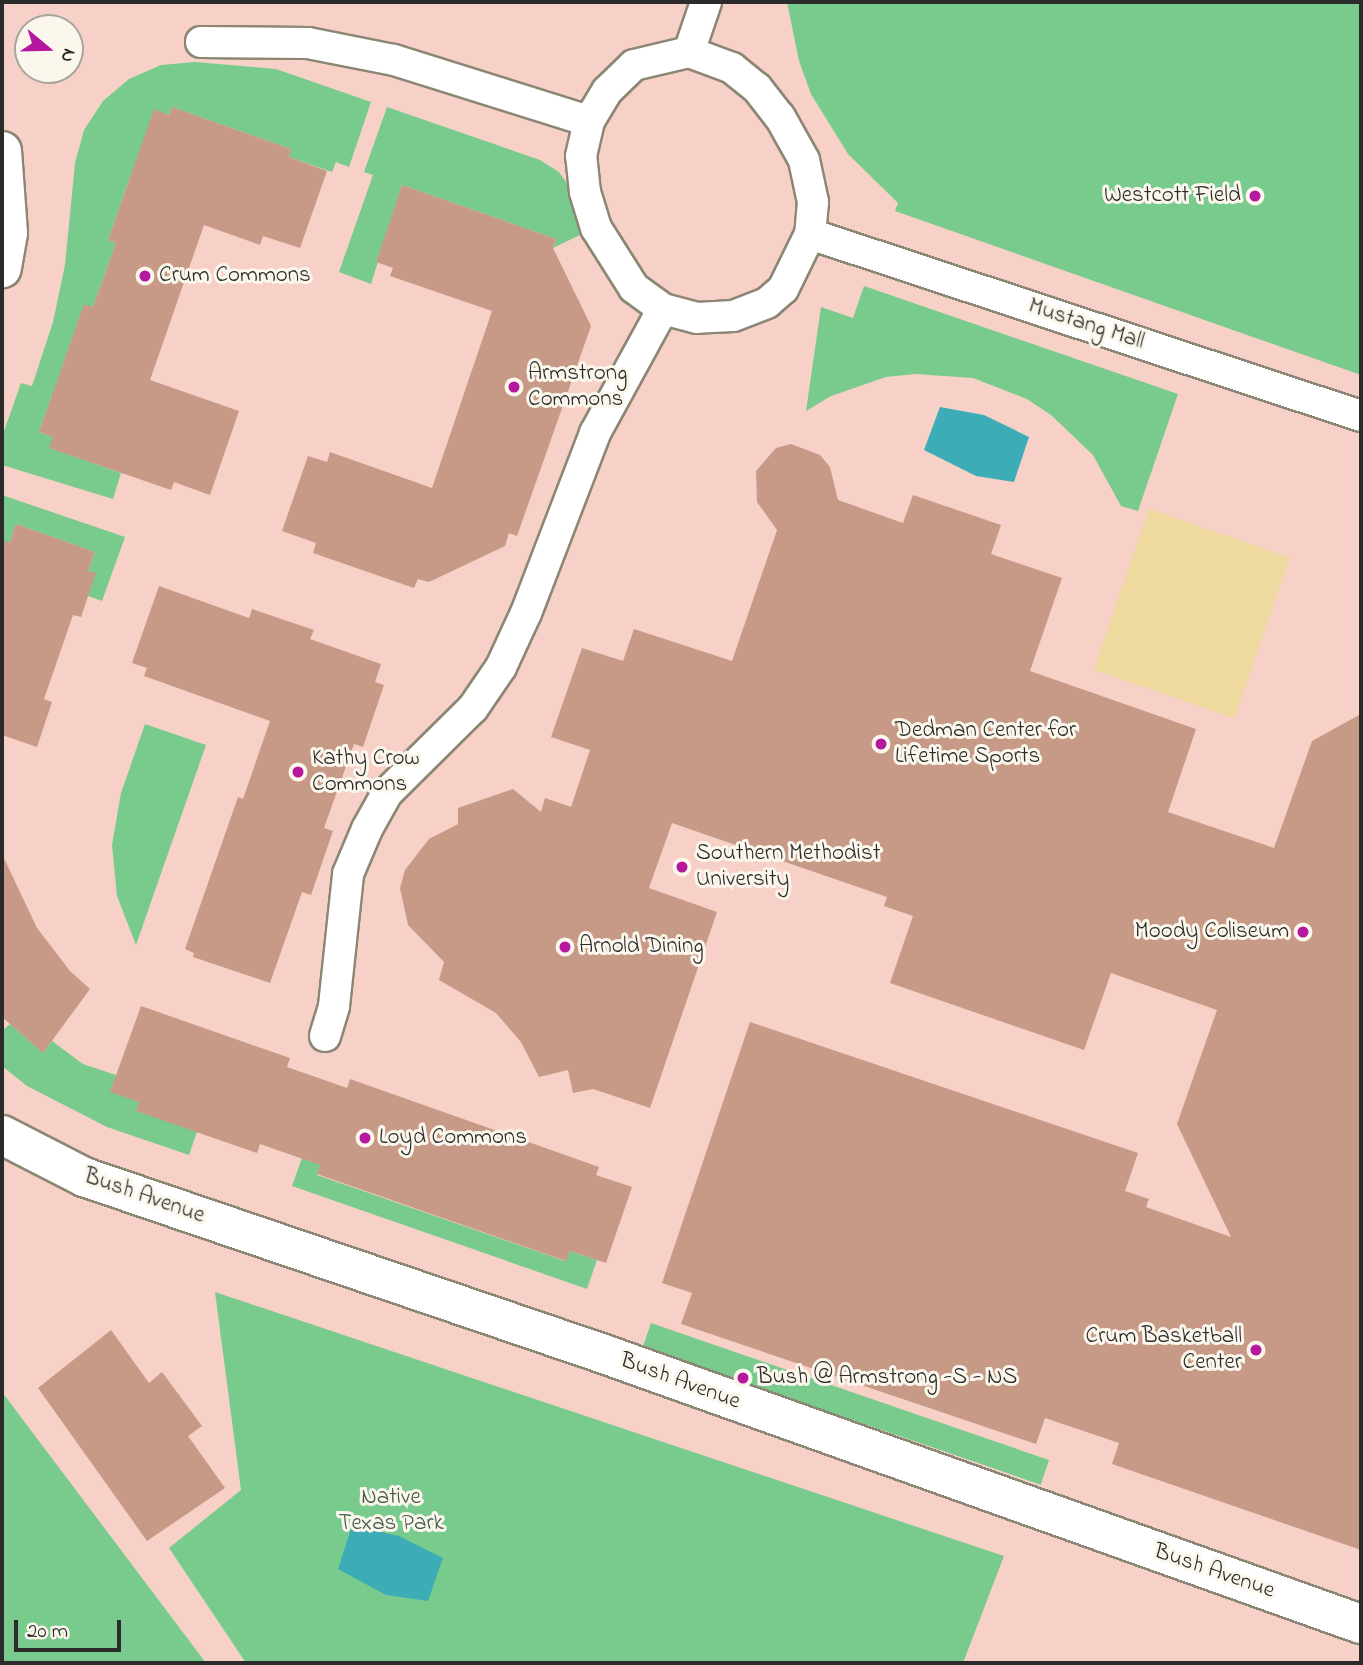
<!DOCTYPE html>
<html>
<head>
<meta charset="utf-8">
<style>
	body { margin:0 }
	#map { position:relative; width:1363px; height:1665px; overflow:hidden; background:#ece1be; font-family:"Indie Flower",sans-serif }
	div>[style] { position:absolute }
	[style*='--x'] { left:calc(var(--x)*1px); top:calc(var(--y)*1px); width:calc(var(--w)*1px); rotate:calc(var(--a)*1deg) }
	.built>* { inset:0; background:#f7d1c7 }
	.green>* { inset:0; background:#79cb8d; transform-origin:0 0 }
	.sand>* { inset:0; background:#eeda9e; transform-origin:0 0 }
	.water>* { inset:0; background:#3cadb6 }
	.building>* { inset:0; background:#c79987 }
	.roads { filter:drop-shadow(2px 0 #8c8674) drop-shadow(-2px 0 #8c8674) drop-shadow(0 2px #8c8674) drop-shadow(0 -2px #8c8674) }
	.street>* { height:30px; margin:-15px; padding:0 15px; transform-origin:15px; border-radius:15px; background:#fff }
	.secondary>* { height:38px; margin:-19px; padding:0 19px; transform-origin:19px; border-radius:19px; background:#fff }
	.dots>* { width:19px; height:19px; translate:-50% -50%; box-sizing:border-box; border:4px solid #fbf7ec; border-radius:50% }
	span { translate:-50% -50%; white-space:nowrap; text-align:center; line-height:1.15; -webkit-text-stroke:6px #fbf7ec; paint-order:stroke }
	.poi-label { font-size:23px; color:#2b2b2b }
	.right { translate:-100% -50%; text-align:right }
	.left { translate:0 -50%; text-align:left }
	.street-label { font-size:23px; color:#2b2b2b }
	.park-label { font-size:23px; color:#425b48 }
	.frame { position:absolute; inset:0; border:4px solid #2b2b2b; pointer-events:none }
	.north { position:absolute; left:14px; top:14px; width:70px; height:70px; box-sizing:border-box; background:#fbf7ec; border:2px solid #a8a59f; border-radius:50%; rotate:109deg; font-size:19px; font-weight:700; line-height:28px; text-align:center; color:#2b2b2b }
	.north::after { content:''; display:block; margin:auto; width:24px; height:32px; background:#b5179e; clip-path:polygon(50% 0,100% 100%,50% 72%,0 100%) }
	.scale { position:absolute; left:14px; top:1620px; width:107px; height:32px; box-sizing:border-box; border:4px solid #2b2b2b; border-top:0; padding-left:9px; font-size:21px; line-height:24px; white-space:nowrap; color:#2b2b2b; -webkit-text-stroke:5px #fbf7ec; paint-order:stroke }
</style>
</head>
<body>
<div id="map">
	<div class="built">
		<i style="clip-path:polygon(evenodd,2px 2px,1361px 2px,1361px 1663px,2px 1663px,2px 2px,28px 28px,70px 28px,70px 70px,28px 70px,28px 28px)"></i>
	</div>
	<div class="green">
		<i style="clip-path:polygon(787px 2px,1361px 2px,1361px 375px,895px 211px,898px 203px,848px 154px,811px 94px,799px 61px)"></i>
		<i style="clip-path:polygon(195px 62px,276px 69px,371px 102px,349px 167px,336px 162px,332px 172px,289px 157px,291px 149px,172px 107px,169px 115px,154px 110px,138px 179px,130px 177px,108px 240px,116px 243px,93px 307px,84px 305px,62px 367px,61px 398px,52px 395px,39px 432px,53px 437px,50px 448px,121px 473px,113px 499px,2px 465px,2px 437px,21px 383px,32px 386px,53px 322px,65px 265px,75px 163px,84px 130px,103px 101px,129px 79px,161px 65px)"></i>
		<i style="clip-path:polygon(387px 107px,540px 160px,559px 172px,570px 188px,580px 235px,553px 248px,556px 239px,402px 185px,371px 284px,339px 272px,373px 175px,364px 172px)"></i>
		<i style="clip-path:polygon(864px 286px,1178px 394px,1138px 511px,1121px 506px,1093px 455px,1051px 415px,1027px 399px,973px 378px,915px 374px,886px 377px,831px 396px,806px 411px,821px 307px,853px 318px)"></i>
		<i style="clip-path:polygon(2px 495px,125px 537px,102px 601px,88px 596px,95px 573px,88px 571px,95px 552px,16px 524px,9px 543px,2px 545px)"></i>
		<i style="clip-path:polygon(145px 724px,206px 745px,136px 945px,117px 896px,112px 845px,121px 793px)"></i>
		<i style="clip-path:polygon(10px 1024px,43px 1053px,52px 1041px,83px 1064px,116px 1075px,139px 1102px,197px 1132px,189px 1155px,107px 1127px,27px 1086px,2px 1066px,2px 1031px)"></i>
		<i style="clip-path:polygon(302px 1158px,320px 1165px,317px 1175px,565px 1261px,570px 1251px,597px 1260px,587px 1289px,292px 1186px)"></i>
		<i style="clip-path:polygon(215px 1292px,1004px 1556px,963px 1663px,246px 1663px,169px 1548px,241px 1490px)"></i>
		<i style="left:651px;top:1323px;width:421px;height:26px;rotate:19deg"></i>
		<i style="clip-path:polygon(2px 1392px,206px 1663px,2px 1663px)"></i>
	</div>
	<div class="sand">
		<i style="left:1149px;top:509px;width:149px;height:170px;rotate:19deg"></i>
	</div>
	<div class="water">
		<i style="clip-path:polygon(940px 407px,984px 415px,1029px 437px,1014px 482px,976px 476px,924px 450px)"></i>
		<i style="clip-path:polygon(352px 1526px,399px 1536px,443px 1558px,428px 1601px,386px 1595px,338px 1569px)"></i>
	</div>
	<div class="building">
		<i style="clip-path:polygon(172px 107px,291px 149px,289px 157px,327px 171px,300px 248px,263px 236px,260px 245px,204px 225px,150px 380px,239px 411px,210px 495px,174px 482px,171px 490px,49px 448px,53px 437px,39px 432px,84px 304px,93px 307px,116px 243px,108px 240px,154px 109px,169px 115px)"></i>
		<i style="clip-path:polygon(402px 185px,556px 239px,553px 248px,591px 326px,517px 536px,509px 533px,505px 546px,429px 582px,418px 579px,414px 588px,313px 553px,316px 543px,282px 531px,308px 456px,327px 462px,330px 452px,432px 488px,492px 311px,390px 276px,393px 268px,376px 262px)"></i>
		<i style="clip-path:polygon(791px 444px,820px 455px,830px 467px,838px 500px,903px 523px,913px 495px,1001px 525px,991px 554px,1062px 578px,1030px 671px,1196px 729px,1168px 812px,1274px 848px,1312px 741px,1361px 714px,1361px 1550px,1112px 1464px,1119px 1443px,1045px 1418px,1036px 1444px,681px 1324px,692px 1293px,662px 1283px,750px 1022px,1138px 1153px,1125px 1191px,1149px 1199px,1146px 1207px,1231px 1237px,1177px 1124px,1217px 1010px,1111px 973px,1084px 1050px,890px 983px,913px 916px,884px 906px,887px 897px,672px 823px,649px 888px,717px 912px,650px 1108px,593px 1089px,573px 1093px,568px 1070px,539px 1077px,521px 1042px,496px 1013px,439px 980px,444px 962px,408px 925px,400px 888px,405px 870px,429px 839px,458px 824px,458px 808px,513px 789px,541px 812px,545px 798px,571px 807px,590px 750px,551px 737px,582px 648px,623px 661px,634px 629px,732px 661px,777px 530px,757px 502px,756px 471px,776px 448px)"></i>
		<i style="clip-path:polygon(16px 524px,95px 552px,88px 571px,96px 573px,81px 617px,73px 615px,44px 699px,52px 702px,37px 747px,2px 735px,2px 540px,9px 543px)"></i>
		<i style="clip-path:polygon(159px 586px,249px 618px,252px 609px,314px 630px,310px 639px,381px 664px,375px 682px,384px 685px,363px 747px,354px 744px,324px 828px,333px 831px,311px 895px,302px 892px,270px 983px,193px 957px,194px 953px,185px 949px,238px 797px,243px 799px,270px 721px,144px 676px,147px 668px,132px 663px)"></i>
		<i style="clip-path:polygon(2px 854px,37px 928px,70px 971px,90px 989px,43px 1053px,2px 1017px)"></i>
		<i style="clip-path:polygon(141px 1006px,290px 1058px,287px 1067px,347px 1088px,350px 1079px,599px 1167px,596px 1175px,632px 1187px,606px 1263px,570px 1251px,566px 1261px,317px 1174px,320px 1165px,260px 1144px,257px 1153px,136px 1111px,139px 1102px,110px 1092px)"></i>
		<i style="clip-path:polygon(111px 1330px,149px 1383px,162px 1372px,202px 1426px,188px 1436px,225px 1488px,147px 1541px,38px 1388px)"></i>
	</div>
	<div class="roads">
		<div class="street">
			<i style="--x:201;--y:42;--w:107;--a:0.5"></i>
			<i style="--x:308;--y:43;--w:88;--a:11.2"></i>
			<i style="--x:394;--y:60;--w:204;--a:17.4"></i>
			<i style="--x:689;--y:52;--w:46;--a:20.4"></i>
			<i style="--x:732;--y:68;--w:32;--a:39"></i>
			<i style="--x:757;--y:88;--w:37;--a:52"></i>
			<i style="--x:780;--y:117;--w:49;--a:60.8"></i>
			<i style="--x:804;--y:160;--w:43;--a:77.9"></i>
			<i style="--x:813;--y:202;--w:32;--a:95"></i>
			<i style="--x:810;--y:234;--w:61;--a:116.1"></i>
			<i style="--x:783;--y:289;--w:21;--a:139"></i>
			<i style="--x:767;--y:303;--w:36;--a:159"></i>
			<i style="--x:733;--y:316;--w:36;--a:177"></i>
			<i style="--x:697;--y:318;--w:35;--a:-165"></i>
			<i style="--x:663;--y:309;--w:36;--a:-144"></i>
			<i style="--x:634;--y:288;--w:71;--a:-122.3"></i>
			<i style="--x:596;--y:228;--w:38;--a:-107"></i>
			<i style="--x:585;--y:192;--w:36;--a:-96"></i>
			<i style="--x:581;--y:156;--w:36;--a:-77"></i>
			<i style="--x:589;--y:121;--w:35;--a:-59"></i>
			<i style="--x:607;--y:91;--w:37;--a:-44"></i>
			<i style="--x:634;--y:65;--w:57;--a:-13.3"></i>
			<i style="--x:689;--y:52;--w:53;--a:-71.2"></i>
			<i style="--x:810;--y:234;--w:580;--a:18.28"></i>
			<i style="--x:325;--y:1036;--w:31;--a:-73"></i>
			<i style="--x:334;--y:1006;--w:133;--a:-83.9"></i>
			<i style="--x:348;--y:874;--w:49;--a:-67.1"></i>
			<i style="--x:367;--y:829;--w:41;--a:-60.9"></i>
			<i style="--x:387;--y:793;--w:121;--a:-44.7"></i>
			<i style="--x:473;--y:708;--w:50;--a:-55.7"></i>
			<i style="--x:501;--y:667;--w:60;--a:-65.2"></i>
			<i style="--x:526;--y:613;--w:193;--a:-69"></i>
			<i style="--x:595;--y:433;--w:141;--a:-61.3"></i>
		</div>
		<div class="secondary">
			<i style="--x:2;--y:151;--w:82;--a:85.8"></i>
			<i style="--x:8;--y:233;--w:36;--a:100"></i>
			<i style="--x:2;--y:1135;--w:92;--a:27.1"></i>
			<i style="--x:84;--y:1177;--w:546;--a:18.8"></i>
			<i style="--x:601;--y:1353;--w:807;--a:19.63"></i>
		</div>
	</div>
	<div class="dots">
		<i style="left:1255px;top:196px;background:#b5179e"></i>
		<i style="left:145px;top:276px;background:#b5179e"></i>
		<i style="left:514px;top:387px;background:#b5179e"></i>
		<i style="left:881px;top:744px;background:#b5179e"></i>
		<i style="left:298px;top:772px;background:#b5179e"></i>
		<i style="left:682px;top:867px;background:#b5179e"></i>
		<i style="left:1303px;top:932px;background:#b5179e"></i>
		<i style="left:565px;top:947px;background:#b5179e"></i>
		<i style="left:365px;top:1138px;background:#b5179e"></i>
		<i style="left:1256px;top:1350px;background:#b5179e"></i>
		<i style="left:743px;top:1378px;background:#b5179e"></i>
	</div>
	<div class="poi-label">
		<span class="right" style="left:1241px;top:196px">Westcott Field</span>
		<span class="left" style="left:159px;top:276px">Crum Commons</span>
		<span class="left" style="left:528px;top:387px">Armstrong<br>Commons</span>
		<span class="left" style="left:895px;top:744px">Dedman Center for<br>Lifetime Sports</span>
		<span class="left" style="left:312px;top:772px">Kathy Crow<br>Commons</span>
		<span class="left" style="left:696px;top:867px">Southern Methodist<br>University</span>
		<span class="right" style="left:1289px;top:932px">Moody Coliseum</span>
		<span class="left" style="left:579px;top:947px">Arnold Dining</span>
		<span class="left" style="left:379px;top:1138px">Loyd Commons</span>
		<span class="right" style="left:1242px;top:1350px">Crum Basketball<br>Center</span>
		<span class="left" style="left:757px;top:1378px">Bush @ Armstrong -S - NS</span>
	</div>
	<div class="street-label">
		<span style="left:1086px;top:325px;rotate:18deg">Mustang Mall</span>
		<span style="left:144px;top:1197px;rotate:19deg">Bush Avenue</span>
		<span style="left:680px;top:1382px;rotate:20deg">Bush Avenue</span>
		<span style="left:1214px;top:1572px;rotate:19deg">Bush Avenue</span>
	</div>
	<div class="park-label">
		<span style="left:391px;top:1511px">Native<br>Texas Park</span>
	</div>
	<div class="frame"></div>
	<div class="north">N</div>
	<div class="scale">20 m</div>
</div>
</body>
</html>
